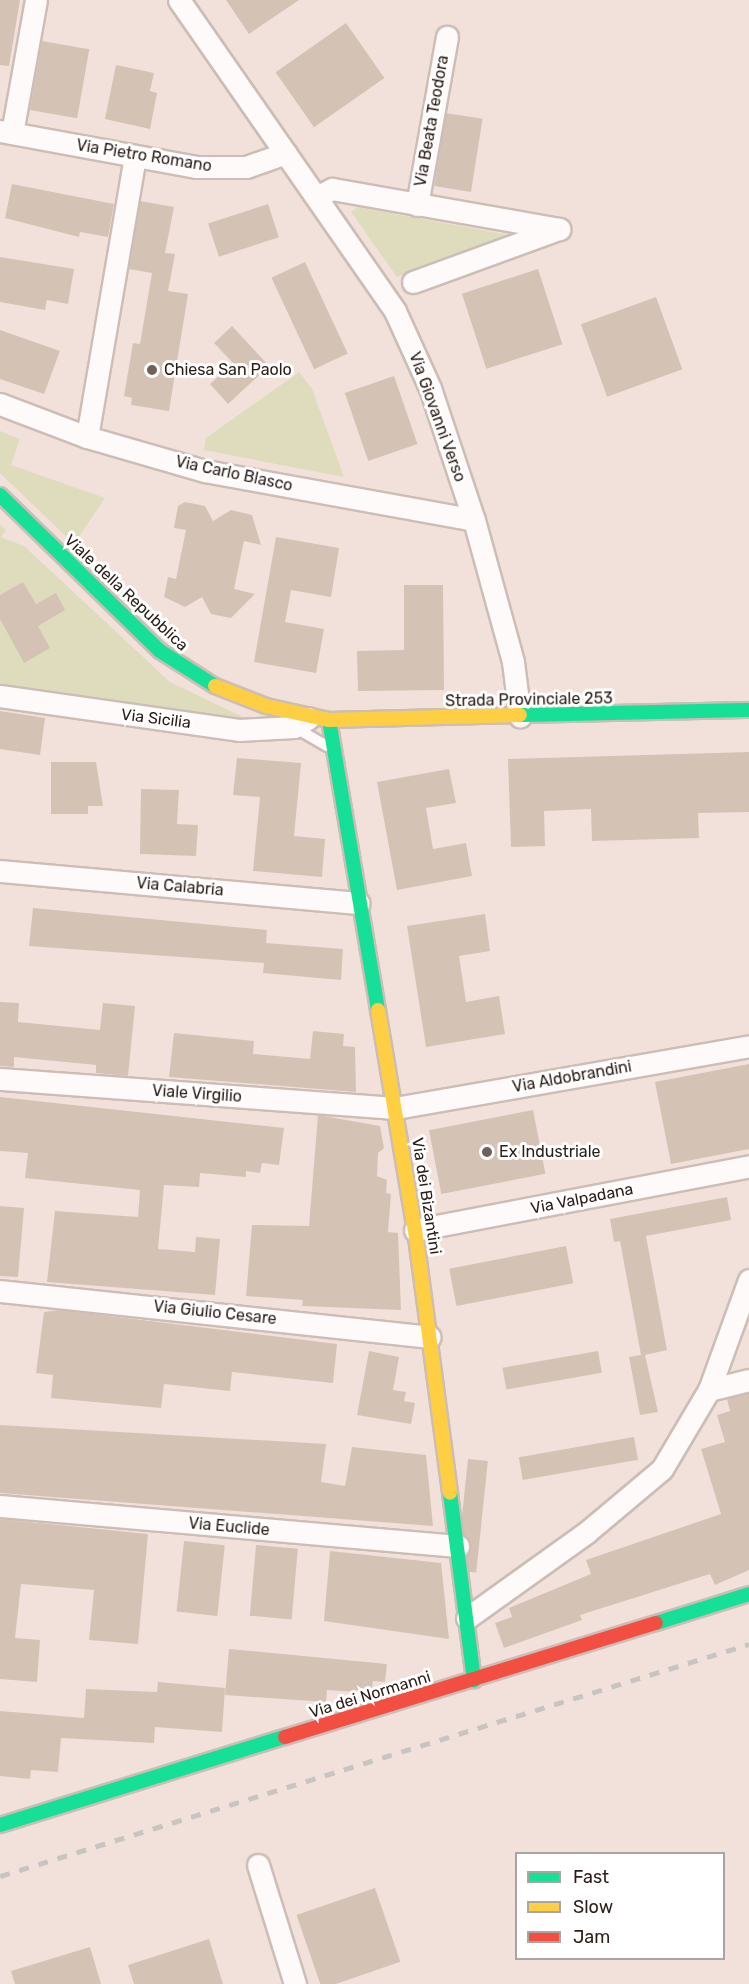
<!DOCTYPE html>
<html>
<head>
<meta charset="utf-8">
<style>
	body { margin:0 }
	#map { position:relative; width:749px; height:1984px; overflow:hidden; background:#f2e1da; font-family:Rubik,sans-serif }
	div>[style] { position:absolute }
	[style*='--x'] { left:calc(var(--x)*1px); top:calc(var(--y)*1px); width:calc(var(--w)*1px); rotate:calc(var(--a)*1deg) }
	.green>* { inset:0; background:#dedcbd }
	.building>* { inset:0; background:#d4c3b5; transform-origin:0 0 }
	.roads { filter:drop-shadow(2px 0 #ccbdb6) drop-shadow(-2px 0 #ccbdb6) drop-shadow(0 2px #ccbdb6) drop-shadow(0 -2px #ccbdb6) }
	.lane>* { height:10px; margin:-5px; padding:0 5px; transform-origin:5px; border-radius:5px; background:#fdfaf9 }
	.street>* { height:21px; margin:-10.5px; padding:0 10.5px; transform-origin:10.5px; border-radius:10.5px; background:#fdfaf9 }
	.fast>* { height:14px; margin:-7px; padding:0 7px; transform-origin:7px; border-radius:7px; background:#16e098 }
	.slow>* { height:14px; margin:-7px; padding:0 7px; transform-origin:7px; border-radius:7px; background:#ffcf43 }
	.jam>* { height:14px; margin:-7px; padding:0 7px; transform-origin:7px; border-radius:7px; background:#f24e42 }
	.rail>* { height:4.5px; margin-top:-2.25px; transform-origin:0; background:repeating-linear-gradient(90deg,#c9c4c2 0 10px,transparent 0 20px) }
	.dots>* { width:16px; height:16px; translate:-50% -50%; box-sizing:border-box; border:3px solid #fff; border-radius:50% }
	span { translate:-50% -50%; white-space:nowrap; text-align:center; line-height:1.15; -webkit-text-stroke:6px #fff; paint-order:stroke }
	.street-label { font-size:16px; color:#2a1c16 }
	.poi-label { font-size:16px; color:#2a1c16 }
	.left { translate:0 -50%; text-align:left }
	.legend { position:absolute; left:515px; top:1852px; width:210px; height:108px; box-sizing:border-box; background:#fff; border:2px solid #aaa4a2; margin:0; padding:8px 10px; list-style:none; font-size:18px; color:#2a1c16 }
	.legend li { display:flex; align-items:center; gap:12px; height:30px }
	.legend b { width:30px; border:2px solid #aaa4a2 }
</style>
</head>
<body>
<div id="map">
	<div class="green">
		<i style="clip-path:polygon(358px 207px,362px 208px,509px 235px,397px 277px,351px 212px)"></i>
		<i style="clip-path:polygon(299px 372px,312px 389px,344px 477px,204px 450px,206px 438px)"></i>
		<i style="clip-path:polygon(0 431px,20px 439px,11px 465px,105px 498px,74px 544px,0 473px)"></i>
		<i style="clip-path:polygon(0 525px,6px 530px,1px 537px,24px 546px,170px 682px,251px 721px,0 688px)"></i>
	</div>
	<div class="building">
		<i style="clip-path:polygon(0 0,20px 0,9px 66px,0 65px)"></i>
		<i style="clip-path:polygon(226px 0,299px 0,249px 34px)"></i>
		<i style="left:346px;top:23px;width:67px;height:86px;rotate:55deg"></i>
		<i style="left:42px;top:41px;width:48px;height:70px;rotate:10deg"></i>
		<i style="clip-path:polygon(116px 65px,154px 73px,150px 91px,157px 93px,150px 129px,105px 119px)"></i>
		<i style="left:446px;top:113px;width:37px;height:74px;rotate:9deg"></i>
		<i style="clip-path:polygon(12px 184px,114px 204px,108px 237px,80px 232px,79px 237px,5px 218px)"></i>
		<i style="clip-path:polygon(140px 201px,174px 207px,165px 253px,175px 254px,168px 291px,188px 294px,169px 411px,131px 405px,132px 398px,124px 396px,133px 343px,140px 344px,152px 273px,129px 269px)"></i>
		<i style="left:268px;top:204px;width:35px;height:63px;rotate:72deg"></i>
		<i style="clip-path:polygon(0 257px,74px 269px,68px 304px,47px 300px,45px 310px,0 302px)"></i>
		<i style="left:305px;top:262px;width:101px;height:37px;rotate:65deg"></i>
		<i style="left:538px;top:269px;width:79px;height:80px;rotate:72deg"></i>
		<i style="left:656px;top:297px;width:77px;height:80px;rotate:70deg"></i>
		<i style="clip-path:polygon(232px 326px,269px 366px,228px 404px,210px 384px,233px 363px,214px 343px)"></i>
		<i style="clip-path:polygon(0 330px,60px 351px,44px 394px,0 379px)"></i>
		<i style="left:394px;top:376px;width:72px;height:52px;rotate:71deg"></i>
		<i style="clip-path:polygon(185px 502px,205px 506px,213px 521px,231px 510px,252px 515px,261px 545px,244px 541px,234px 589px,255px 594px,231px 618px,211px 614px,202px 597px,185px 607px,164px 597px,168px 577px,176px 579px,186px 530px,174px 528px,178px 506px)"></i>
		<i style="clip-path:polygon(276px 537px,339px 548px,331px 597px,291px 590px,285px 622px,324px 629px,316px 673px,254px 662px)"></i>
		<i style="clip-path:polygon(23px 582px,36px 604px,56px 593px,65px 610px,38px 626px,50px 648px,24px 663px,0 619px,0 595px)"></i>
		<i style="clip-path:polygon(404px 585px,443px 585px,444px 690px,358px 691px,357px 651px,404px 650px)"></i>
		<i style="clip-path:polygon(0 711px,45px 718px,40px 755px,0 749px)"></i>
		<i style="clip-path:polygon(749px 752px,749px 812px,698px 813px,699px 838px,592px 841px,591px 809px,544px 811px,545px 846px,511px 847px,508px 759px)"></i>
		<i style="clip-path:polygon(237px 758px,301px 763px,294px 836px,325px 839px,322px 877px,253px 871px,260px 797px,233px 795px)"></i>
		<i style="clip-path:polygon(51px 762px,96px 762px,103px 806px,88px 806px,88px 814px,51px 814px)"></i>
		<i style="clip-path:polygon(449px 769px,456px 803px,426px 808px,433px 849px,466px 843px,472px 876px,397px 890px,377px 782px)"></i>
		<i style="clip-path:polygon(141px 789px,179px 790px,177px 824px,198px 825px,196px 856px,140px 854px)"></i>
		<i style="clip-path:polygon(33px 908px,267px 930px,266px 943px,343px 949px,341px 980px,263px 973px,264px 963px,29px 946px)"></i>
		<i style="clip-path:polygon(485px 914px,490px 951px,459px 956px,466px 1002px,499px 996px,505px 1034px,426px 1047px,407px 926px)"></i>
		<i style="clip-path:polygon(0 1002px,19px 1003px,18px 1022px,100px 1030px,103px 1003px,135px 1006px,128px 1076px,96px 1073px,96px 1065px,14px 1057px,14px 1067px,0 1066px)"></i>
		<i style="clip-path:polygon(313px 1031px,344px 1034px,343px 1046px,355px 1047px,356px 1092px,169px 1077px,174px 1033px,254px 1041px,253px 1054px,310px 1059px)"></i>
		<i style="clip-path:polygon(749px 1064px,749px 1149px,671px 1164px,655px 1082px)"></i>
		<i style="clip-path:polygon(0 1097px,284px 1128px,279px 1165px,262px 1163px,260px 1173px,246px 1171px,246px 1177px,200px 1173px,199px 1187px,164px 1185px,158px 1249px,195px 1252px,196px 1237px,220px 1239px,215px 1295px,47px 1282px,55px 1211px,138px 1217px,140px 1190px,25px 1178px,28px 1153px,0 1151px)"></i>
		<i style="left:533px;top:1110px;width:65px;height:106px;rotate:79deg"></i>
		<i style="clip-path:polygon(318px 1115px,380px 1126px,384px 1148px,378px 1153px,377px 1176px,387px 1180px,386px 1193px,391px 1194px,388px 1232px,398px 1233px,401px 1310px,302px 1306px,303px 1300px,246px 1296px,252px 1225px,309px 1226px)"></i>
		<i style="clip-path:polygon(727px 1197px,731px 1220px,646px 1236px,667px 1350px,645px 1355px,658px 1412px,640px 1415px,629px 1357px,641px 1355px,620px 1241px,614px 1242px,610px 1219px)"></i>
		<i style="clip-path:polygon(0 1206px,24px 1208px,18px 1277px,0 1276px)"></i>
		<i style="left:566px;top:1246px;width:38px;height:119px;rotate:79deg"></i>
		<i style="clip-path:polygon(60px 1310px,337px 1344px,333px 1383px,232px 1372px,230px 1391px,164px 1384px,161px 1408px,51px 1398px,53px 1375px,36px 1373px,44px 1312px)"></i>
		<i style="clip-path:polygon(369px 1351px,399px 1357px,393px 1390px,406px 1392px,404px 1401px,415px 1403px,411px 1424px,357px 1415px)"></i>
		<i style="left:598px;top:1351px;width:22px;height:97px;rotate:80deg"></i>
		<i style="clip-path:polygon(749px 1393px,749px 1570px,715px 1585px,710px 1574px,580px 1615px,582px 1620px,504px 1648px,495px 1623px,512px 1617px,509px 1608px,591px 1574px,586px 1560px,721px 1514px,701px 1449px,725px 1442px,717px 1415px,730px 1411px,727px 1399px)"></i>
		<i style="clip-path:polygon(0 1425px,326px 1444px,321px 1482px,345px 1486px,352px 1447px,426px 1455px,433px 1526px,0 1493px)"></i>
		<i style="left:634px;top:1437px;width:23px;height:117px;rotate:80deg"></i>
		<i style="left:468px;top:1459px;width:20px;height:112px;rotate:6deg"></i>
		<i style="clip-path:polygon(0 1519px,148px 1534px,138px 1644px,89px 1640px,94px 1590px,21px 1584px,15px 1638px,40px 1640px,37px 1682px,0 1679px)"></i>
		<i style="left:184px;top:1541px;width:41px;height:71px;rotate:6deg"></i>
		<i style="left:256px;top:1545px;width:42px;height:71px;rotate:5deg"></i>
		<i style="clip-path:polygon(330px 1551px,441px 1563px,449px 1639px,324px 1621px)"></i>
		<i style="clip-path:polygon(229px 1649px,387px 1664px,385px 1682px,373px 1681px,372px 1689px,358px 1692px,327px 1690px,326px 1702px,225px 1695px)"></i>
		<i style="clip-path:polygon(158px 1682px,225px 1688px,222px 1732px,155px 1727px,154px 1743px,61px 1738px,58px 1772px,31px 1770px,30px 1779px,0 1776px,0 1711px,84px 1718px,86px 1689px,157px 1692px)"></i>
		<i style="left:375px;top:1888px;width:78px;height:83px;rotate:71deg"></i>
		<i style="clip-path:polygon(209px 1939px,223px 1984px,134px 1984px,128px 1965px)"></i>
		<i style="clip-path:polygon(90px 1947px,101px 1984px,15px 1984px,11px 1971px)"></i>
	</div>
	<div class="roads">
		<div class="lane">
			<i style="--x:294;--y:727;--w:38;--a:30"></i>
		</div>
		<div class="street">
			<i style="--x:179;--y:0;--w:379;--a:55.2"></i>
			<i style="--x:395;--y:311;--w:85;--a:65.6"></i>
			<i style="--x:430;--y:388;--w:139;--a:71.6"></i>
			<i style="--x:474;--y:520;--w:147;--a:74.6"></i>
			<i style="--x:513;--y:662;--w:55;--a:82.7"></i>
			<i style="--x:0;--y:131;--w:199;--a:10.4"></i>
			<i style="--x:196;--y:167;--w:50;--a:0"></i>
			<i style="--x:246;--y:167;--w:42;--a:-19.3"></i>
			<i style="--x:12;--y:133;--w:135;--a:-79.8"></i>
			<i style="--x:318;--y:196;--w:16;--a:-27"></i>
			<i style="--x:332;--y:189;--w:231;--a:10"></i>
			<i style="--x:417;--y:205;--w:171;--a:-79.9"></i>
			<i style="--x:413;--y:282;--w:155;--a:-20"></i>
			<i style="--x:0;--y:404;--w:93;--a:20.8"></i>
			<i style="--x:87;--y:437;--w:123;--a:16.1"></i>
			<i style="--x:205;--y:471;--w:273;--a:10.3"></i>
			<i style="--x:87;--y:437;--w:284;--a:-80.3"></i>
			<i style="--x:0;--y:696;--w:241;--a:8.1"></i>
			<i style="--x:239;--y:730;--w:55;--a:-3.1"></i>
			<i style="--x:294;--y:727;--w:17;--a:-31"></i>
			<i style="--x:0;--y:871;--w:360;--a:5.1"></i>
			<i style="--x:0;--y:1079;--w:396;--a:4.2"></i>
			<i style="--x:395;--y:1108;--w:359;--a:-9.9"></i>
			<i style="--x:415;--y:1230;--w:340;--a:-10.8"></i>
			<i style="--x:0;--y:1291;--w:432;--a:6.1"></i>
			<i style="--x:709;--y:1390;--w:41;--a:-14"></i>
			<i style="--x:0;--y:1506;--w:460;--a:5"></i>
			<i style="--x:467;--y:1618;--w:148;--a:-35.6"></i>
			<i style="--x:587;--y:1532;--w:98;--a:-40"></i>
			<i style="--x:662;--y:1469;--w:92;--a:-59.3"></i>
			<i style="--x:709;--y:1390;--w:117;--a:-70"></i>
			<i style="--x:258;--y:1865;--w:125;--a:72.7"></i>
		</div>
		<div class="fast">
			<i style="--x:0;--y:495;--w:223;--a:44.3"></i>
			<i style="--x:160;--y:651;--w:65;--a:32.5"></i>
			<i style="--x:520;--y:715;--w:229;--a:-1.3"></i>
			<i style="--x:329;--y:720;--w:294;--a:80.4"></i>
			<i style="--x:450;--y:1493;--w:189;--a:82.7"></i>
			<i style="--x:656;--y:1623;--w:97;--a:-17.3"></i>
			<i style="--x:0;--y:1825;--w:298;--a:-17.2"></i>
		</div>
		<div class="slow">
			<i style="--x:215;--y:686;--w:55;--a:21.4"></i>
			<i style="--x:266;--y:706;--w:65;--a:12.5"></i>
			<i style="--x:329;--y:720;--w:191;--a:-1.5"></i>
			<i style="--x:378;--y:1010;--w:223;--a:80.5"></i>
			<i style="--x:415;--y:1230;--w:265;--a:82.4"></i>
		</div>
		<div class="jam">
			<i style="--x:285;--y:1737;--w:388;--a:-17.1"></i>
		</div>
	</div>
	<div class="rail">
		<i style="--x:0;--y:1876;--w:784;--a:-17.21"></i>
	</div>
	<div class="dots">
		<i style="left:152px;top:370px;background:#70615b"></i>
		<i style="left:487px;top:1152px;background:#70615b"></i>
	</div>
	<div class="street-label">
		<span style="left:432px;top:121px;rotate:-80deg">Via Beata Teodora</span>
		<span style="left:144px;top:156px;rotate:9deg">Via Pietro Romano</span>
		<span style="left:437px;top:417px;rotate:70deg">Via Giovanni Verso</span>
		<span style="left:234px;top:474px;rotate:12deg">Via Carlo Blasco</span>
		<span style="left:126px;top:593px;rotate:43deg">Viale della Repubblica</span>
		<span style="left:529px;top:700px;rotate:-1deg">Strada Provinciale 253</span>
		<span style="left:156px;top:719px;rotate:7deg">Via Sicilia</span>
		<span style="left:180px;top:887px;rotate:5deg">Via Calabria</span>
		<span style="left:572px;top:1077px;rotate:-10deg">Via Aldobrandini</span>
		<span style="left:197px;top:1094px;rotate:4deg">Viale Virgilio</span>
		<span style="left:426px;top:1196px;rotate:81deg">Via dei Bizantini</span>
		<span style="left:582px;top:1199px;rotate:-11deg">Via Valpadana</span>
		<span style="left:215px;top:1313px;rotate:6deg">Via Giulio Cesare</span>
		<span style="left:229px;top:1527px;rotate:5deg">Via Euclide</span>
		<span style="left:370px;top:1695px;rotate:-17deg">Via dei Normanni</span>
	</div>
	<div class="poi-label">
		<span class="left" style="left:164px;top:370px">Chiesa San Paolo</span>
		<span class="left" style="left:499px;top:1152px">Ex Industriale</span>
	</div>
	<ul class="legend">
	<li><b style="height:8px;background:#16e098"></b>Fast</li>
	<li><b style="height:8px;background:#ffcf43"></b>Slow</li>
	<li><b style="height:8px;background:#f24e42"></b>Jam</li>
	</ul>
</div>
</body>
</html>
